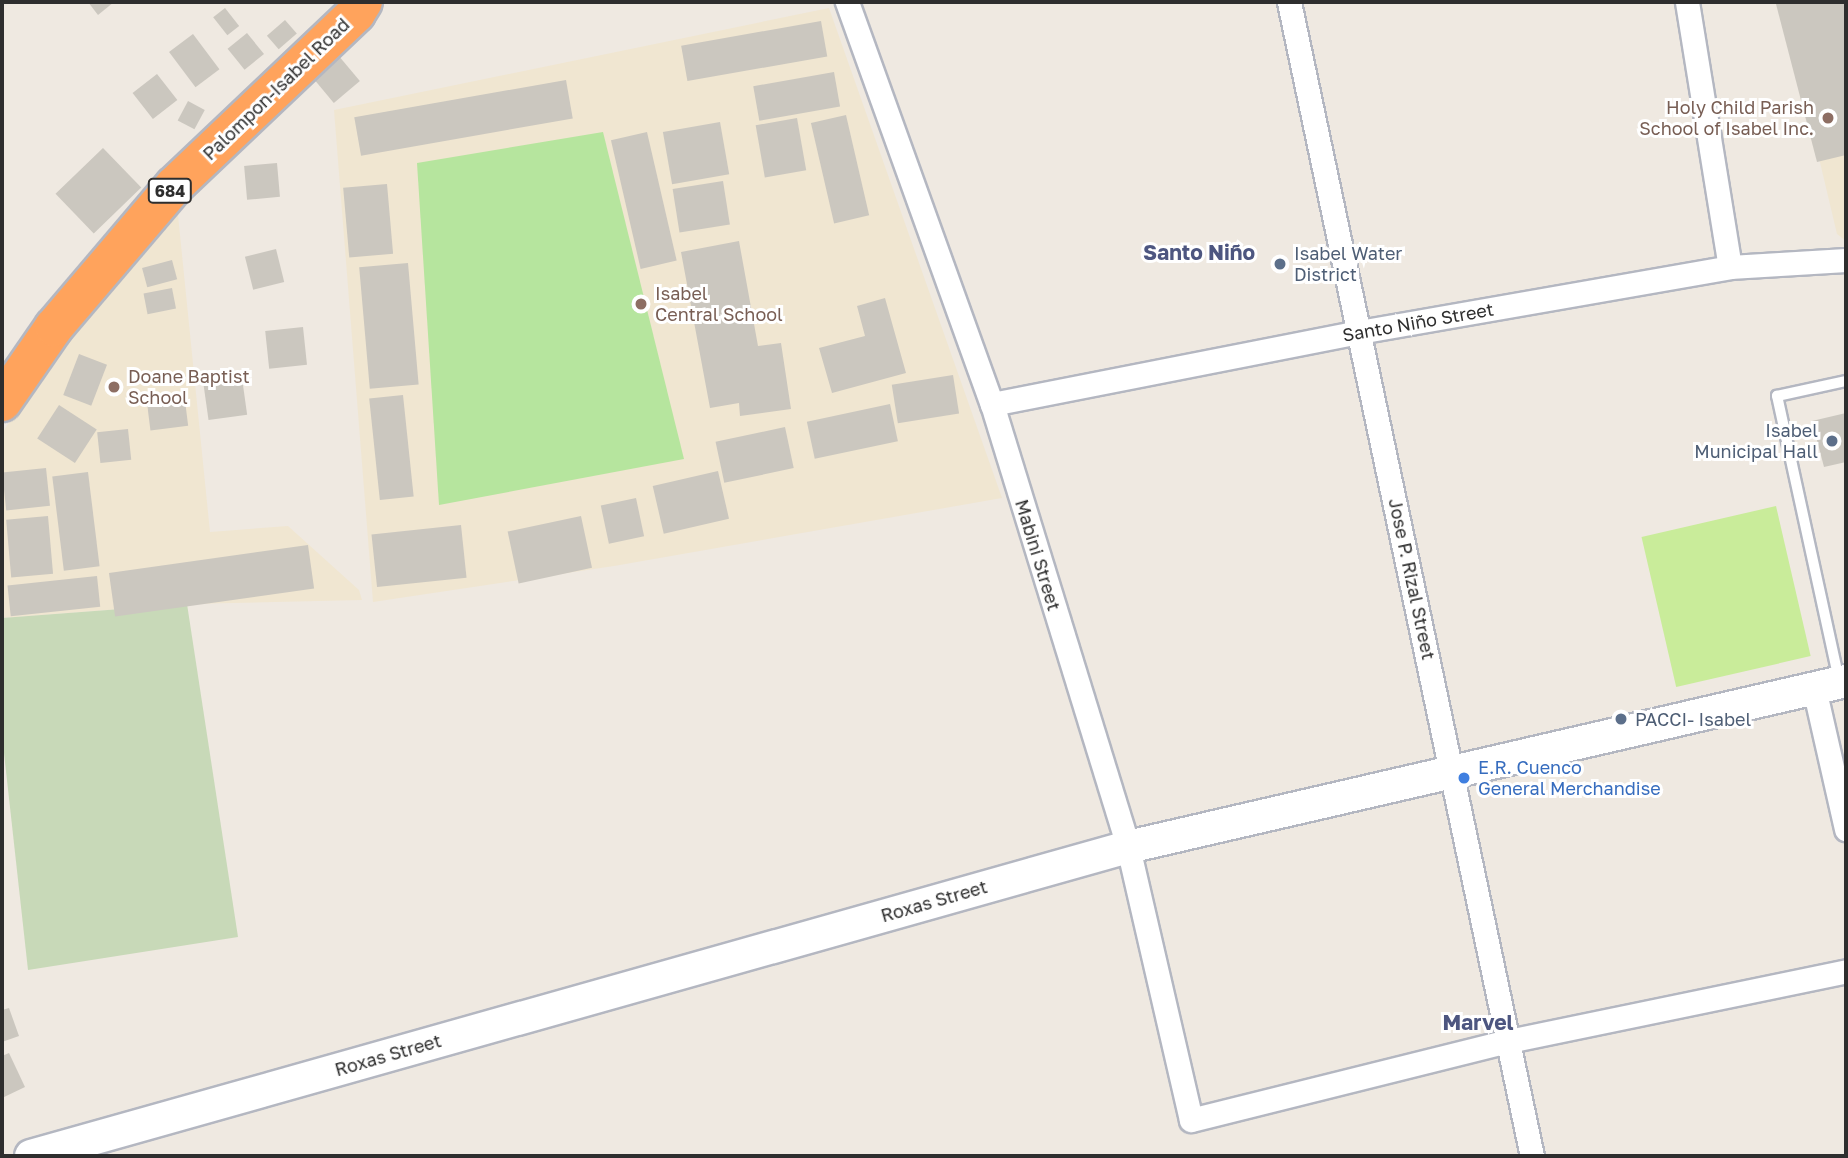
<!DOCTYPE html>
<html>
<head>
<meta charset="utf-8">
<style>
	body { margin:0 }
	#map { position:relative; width:1848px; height:1158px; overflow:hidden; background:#efe9e1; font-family:"Golos Text",sans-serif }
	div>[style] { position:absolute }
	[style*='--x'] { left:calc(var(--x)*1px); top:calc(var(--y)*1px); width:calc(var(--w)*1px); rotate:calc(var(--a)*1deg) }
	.education>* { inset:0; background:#f0e6d1 }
	.green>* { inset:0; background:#b6e59e }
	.cemetery>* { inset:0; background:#c8d9b8 }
	.pitch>* { inset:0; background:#c9ec9a; transform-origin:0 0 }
	.building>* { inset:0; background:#cbc7bf; transform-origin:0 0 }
	.roads { filter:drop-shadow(2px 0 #b4b7c1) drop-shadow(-2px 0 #b4b7c1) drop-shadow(0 2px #b4b7c1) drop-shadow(0 -2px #b4b7c1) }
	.lane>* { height:10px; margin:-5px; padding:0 5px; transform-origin:5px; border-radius:5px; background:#fff }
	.street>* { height:23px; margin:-11.5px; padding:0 11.5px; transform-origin:11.5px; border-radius:11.5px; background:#fff }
	.secondary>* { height:32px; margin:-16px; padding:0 16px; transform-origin:16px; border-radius:16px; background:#fff }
	.highway>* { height:38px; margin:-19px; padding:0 19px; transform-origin:19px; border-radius:19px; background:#ffa35c }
	.dots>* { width:19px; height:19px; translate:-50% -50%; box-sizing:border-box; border:4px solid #fff; border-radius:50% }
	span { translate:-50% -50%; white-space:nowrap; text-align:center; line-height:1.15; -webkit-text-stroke:6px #fff; paint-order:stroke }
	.shield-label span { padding:2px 5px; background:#fff; border:2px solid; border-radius:5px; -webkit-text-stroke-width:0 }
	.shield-label { font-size:16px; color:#2e2e2e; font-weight:700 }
	.street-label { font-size:18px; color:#2e2e2e }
	.education-label { font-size:18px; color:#785e54 }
	.right { translate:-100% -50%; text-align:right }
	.left { translate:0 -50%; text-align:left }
	.service-label { font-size:18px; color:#4e5e75 }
	.shop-label { font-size:18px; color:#366cbe }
	.quarter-label { font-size:21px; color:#4d5680; font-weight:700 }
	.frame { position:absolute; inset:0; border:4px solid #2e2e2e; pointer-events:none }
</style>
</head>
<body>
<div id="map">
	<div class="education">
		<i style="clip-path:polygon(1782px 2px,1846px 2px,1846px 241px,1837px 234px)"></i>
		<i style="clip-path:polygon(829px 8px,1002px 498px,614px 566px,373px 602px,334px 110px)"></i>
		<i style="clip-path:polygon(178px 215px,210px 532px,288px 526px,359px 590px,362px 600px,187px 604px,2px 618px,2px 433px,65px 340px)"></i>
	</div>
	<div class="green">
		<i style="clip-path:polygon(603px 132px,684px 459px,439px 505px,417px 163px)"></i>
	</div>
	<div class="cemetery">
		<i style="clip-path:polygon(187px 604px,238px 937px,28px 970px,2px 735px,2px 618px)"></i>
	</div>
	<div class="pitch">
		<i style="left:1776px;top:506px;width:154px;height:138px;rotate:77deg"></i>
	</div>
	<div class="building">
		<i style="clip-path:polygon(88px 2px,114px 2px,98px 15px)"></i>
		<i style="clip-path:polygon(1786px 2px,1846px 2px,1846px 155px,1817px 162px,1776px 4px)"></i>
		<i style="left:225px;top:8px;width:23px;height:15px;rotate:52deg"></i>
		<i style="left:285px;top:20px;width:18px;height:24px;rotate:49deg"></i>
		<i style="left:821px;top:21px;width:36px;height:142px;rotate:80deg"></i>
		<i style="left:247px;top:33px;width:27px;height:25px;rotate:51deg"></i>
		<i style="left:193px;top:34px;width:44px;height:30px;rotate:53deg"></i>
		<i style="left:338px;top:55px;width:34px;height:34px;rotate:50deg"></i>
		<i style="left:834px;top:72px;width:35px;height:82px;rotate:80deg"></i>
		<i style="left:157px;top:74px;width:33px;height:31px;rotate:52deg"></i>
		<i style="left:566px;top:80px;width:39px;height:215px;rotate:80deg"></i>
		<i style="left:188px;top:101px;width:19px;height:22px;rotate:28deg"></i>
		<i style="left:846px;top:115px;width:103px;height:36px;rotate:77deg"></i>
		<i style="left:797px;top:118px;width:53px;height:42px;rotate:80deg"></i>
		<i style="left:720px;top:122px;width:53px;height:58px;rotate:80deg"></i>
		<i style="left:647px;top:132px;width:132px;height:37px;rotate:77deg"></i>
		<i style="left:103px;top:148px;width:55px;height:66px;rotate:46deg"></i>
		<i style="left:277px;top:163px;width:34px;height:33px;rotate:85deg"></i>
		<i style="left:723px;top:181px;width:44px;height:51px;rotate:81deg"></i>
		<i style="left:387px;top:184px;width:70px;height:44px;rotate:85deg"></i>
		<i style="clip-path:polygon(739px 241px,758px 346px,781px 343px,791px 409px,740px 416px,739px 403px,710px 408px,681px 252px)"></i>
		<i style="left:276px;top:249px;width:34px;height:32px;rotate:76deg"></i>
		<i style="left:172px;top:260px;width:20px;height:31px;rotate:75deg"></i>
		<i style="left:408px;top:263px;width:122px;height:49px;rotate:85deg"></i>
		<i style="left:172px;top:288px;width:21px;height:29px;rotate:79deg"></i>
		<i style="clip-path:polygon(885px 298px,906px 373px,832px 393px,819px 348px,865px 336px,857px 306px)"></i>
		<i style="left:303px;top:327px;width:38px;height:38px;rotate:84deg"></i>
		<i style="left:79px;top:354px;width:30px;height:44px;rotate:21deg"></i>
		<i style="left:953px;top:375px;width:39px;height:62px;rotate:81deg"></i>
		<i style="left:242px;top:378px;width:37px;height:39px;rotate:82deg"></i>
		<i style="left:184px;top:392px;width:34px;height:38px;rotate:83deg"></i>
		<i style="left:403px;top:395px;width:102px;height:34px;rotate:84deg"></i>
		<i style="left:890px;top:404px;width:38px;height:85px;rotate:78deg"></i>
		<i style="left:59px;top:405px;width:45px;height:40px;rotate:33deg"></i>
		<i style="clip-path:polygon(1846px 413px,1846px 462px,1824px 467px,1812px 421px)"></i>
		<i style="left:785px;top:427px;width:42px;height:71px;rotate:78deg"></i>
		<i style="left:128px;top:429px;width:31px;height:31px;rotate:84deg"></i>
		<i style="left:46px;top:468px;width:38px;height:44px;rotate:84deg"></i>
		<i style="left:718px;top:471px;width:49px;height:67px;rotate:77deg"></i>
		<i style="left:88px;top:472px;width:95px;height:36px;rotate:83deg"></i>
		<i style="left:636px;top:498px;width:39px;height:36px;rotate:78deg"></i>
		<i style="left:48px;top:516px;width:58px;height:42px;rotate:85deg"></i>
		<i style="left:581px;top:516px;width:53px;height:75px;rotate:78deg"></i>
		<i style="left:461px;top:525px;width:53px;height:90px;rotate:84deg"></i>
		<i style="left:308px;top:545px;width:44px;height:201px;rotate:82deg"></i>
		<i style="left:97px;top:576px;width:31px;height:90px;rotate:84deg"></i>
		<i style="clip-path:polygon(9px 1008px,19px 1036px,2px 1042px,2px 1010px)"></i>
		<i style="clip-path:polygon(9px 1053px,25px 1087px,2px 1098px,2px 1056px)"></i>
	</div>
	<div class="roads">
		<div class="lane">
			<i style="--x:1839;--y:680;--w:291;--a:-102.3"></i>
			<i style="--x:1777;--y:396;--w:71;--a:-12.3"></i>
		</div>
		<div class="street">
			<i style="--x:847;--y:2;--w:427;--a:70.2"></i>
			<i style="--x:992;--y:404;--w:463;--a:72.9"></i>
			<i style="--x:1128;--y:847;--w:280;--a:77"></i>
			<i style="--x:1191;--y:1120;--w:328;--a:-14"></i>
			<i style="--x:1509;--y:1041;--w:344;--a:-11.7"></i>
			<i style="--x:1289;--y:2;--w:1179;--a:78.11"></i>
			<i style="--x:1687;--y:2;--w:268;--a:80.8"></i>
			<i style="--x:992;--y:404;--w:374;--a:-11.1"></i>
			<i style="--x:1359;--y:332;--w:377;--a:-9.9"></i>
			<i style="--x:1730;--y:267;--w:116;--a:-3.5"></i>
			<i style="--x:1814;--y:688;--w:145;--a:77.2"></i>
		</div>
		<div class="secondary">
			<i style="--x:31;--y:1156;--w:1140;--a:-15.73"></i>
			<i style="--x:1128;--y:847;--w:737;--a:-13.02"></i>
		</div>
		<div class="highway">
			<i style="--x:2;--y:402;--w:91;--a:-55.3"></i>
			<i style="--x:54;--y:327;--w:185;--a:-49.6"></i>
			<i style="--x:174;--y:186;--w:251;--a:-43.5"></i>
			<i style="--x:356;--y:13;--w:13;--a:-58"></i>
		</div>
	</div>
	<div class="dots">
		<i style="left:1828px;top:118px;background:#8d6e63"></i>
		<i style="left:1280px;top:264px;background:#5c6f8a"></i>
		<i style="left:641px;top:304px;background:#8d6e63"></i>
		<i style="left:114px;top:387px;background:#8d6e63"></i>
		<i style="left:1832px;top:441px;background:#5c6f8a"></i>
		<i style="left:1621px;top:719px;background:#5c6f8a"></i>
		<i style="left:1464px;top:778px;background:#3f7fe0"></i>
	</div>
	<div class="shield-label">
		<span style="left:170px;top:191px">684</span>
	</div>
	<div class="street-label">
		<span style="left:276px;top:89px;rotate:-44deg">Palompon-Isabel Road</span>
		<span style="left:1418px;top:322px;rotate:-10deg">Santo Niño Street</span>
		<span style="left:1038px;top:555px;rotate:73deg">Mabini Street</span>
		<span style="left:1412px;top:579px;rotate:78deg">Jose P. Rizal Street</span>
		<span style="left:934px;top:901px;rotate:-16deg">Roxas Street</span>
		<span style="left:388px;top:1055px;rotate:-16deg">Roxas Street</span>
	</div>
	<div class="education-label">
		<span class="right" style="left:1814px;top:118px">Holy Child Parish<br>School of Isabel Inc.</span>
		<span class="left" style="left:655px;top:304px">Isabel<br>Central School</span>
		<span class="left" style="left:128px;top:387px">Doane Baptist<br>School</span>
	</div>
	<div class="service-label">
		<span class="left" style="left:1294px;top:264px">Isabel Water<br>District</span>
		<span class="right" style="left:1818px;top:441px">Isabel<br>Municipal Hall</span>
		<span class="left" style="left:1635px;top:719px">PACCI- Isabel</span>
	</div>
	<div class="shop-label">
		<span class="left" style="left:1478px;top:778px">E.R. Cuenco<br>General Merchandise</span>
	</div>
	<div class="quarter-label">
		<span style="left:1199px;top:252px">Santo Niño</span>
		<span style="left:1478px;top:1022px">Marvel</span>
	</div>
	<div class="frame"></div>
</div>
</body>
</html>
